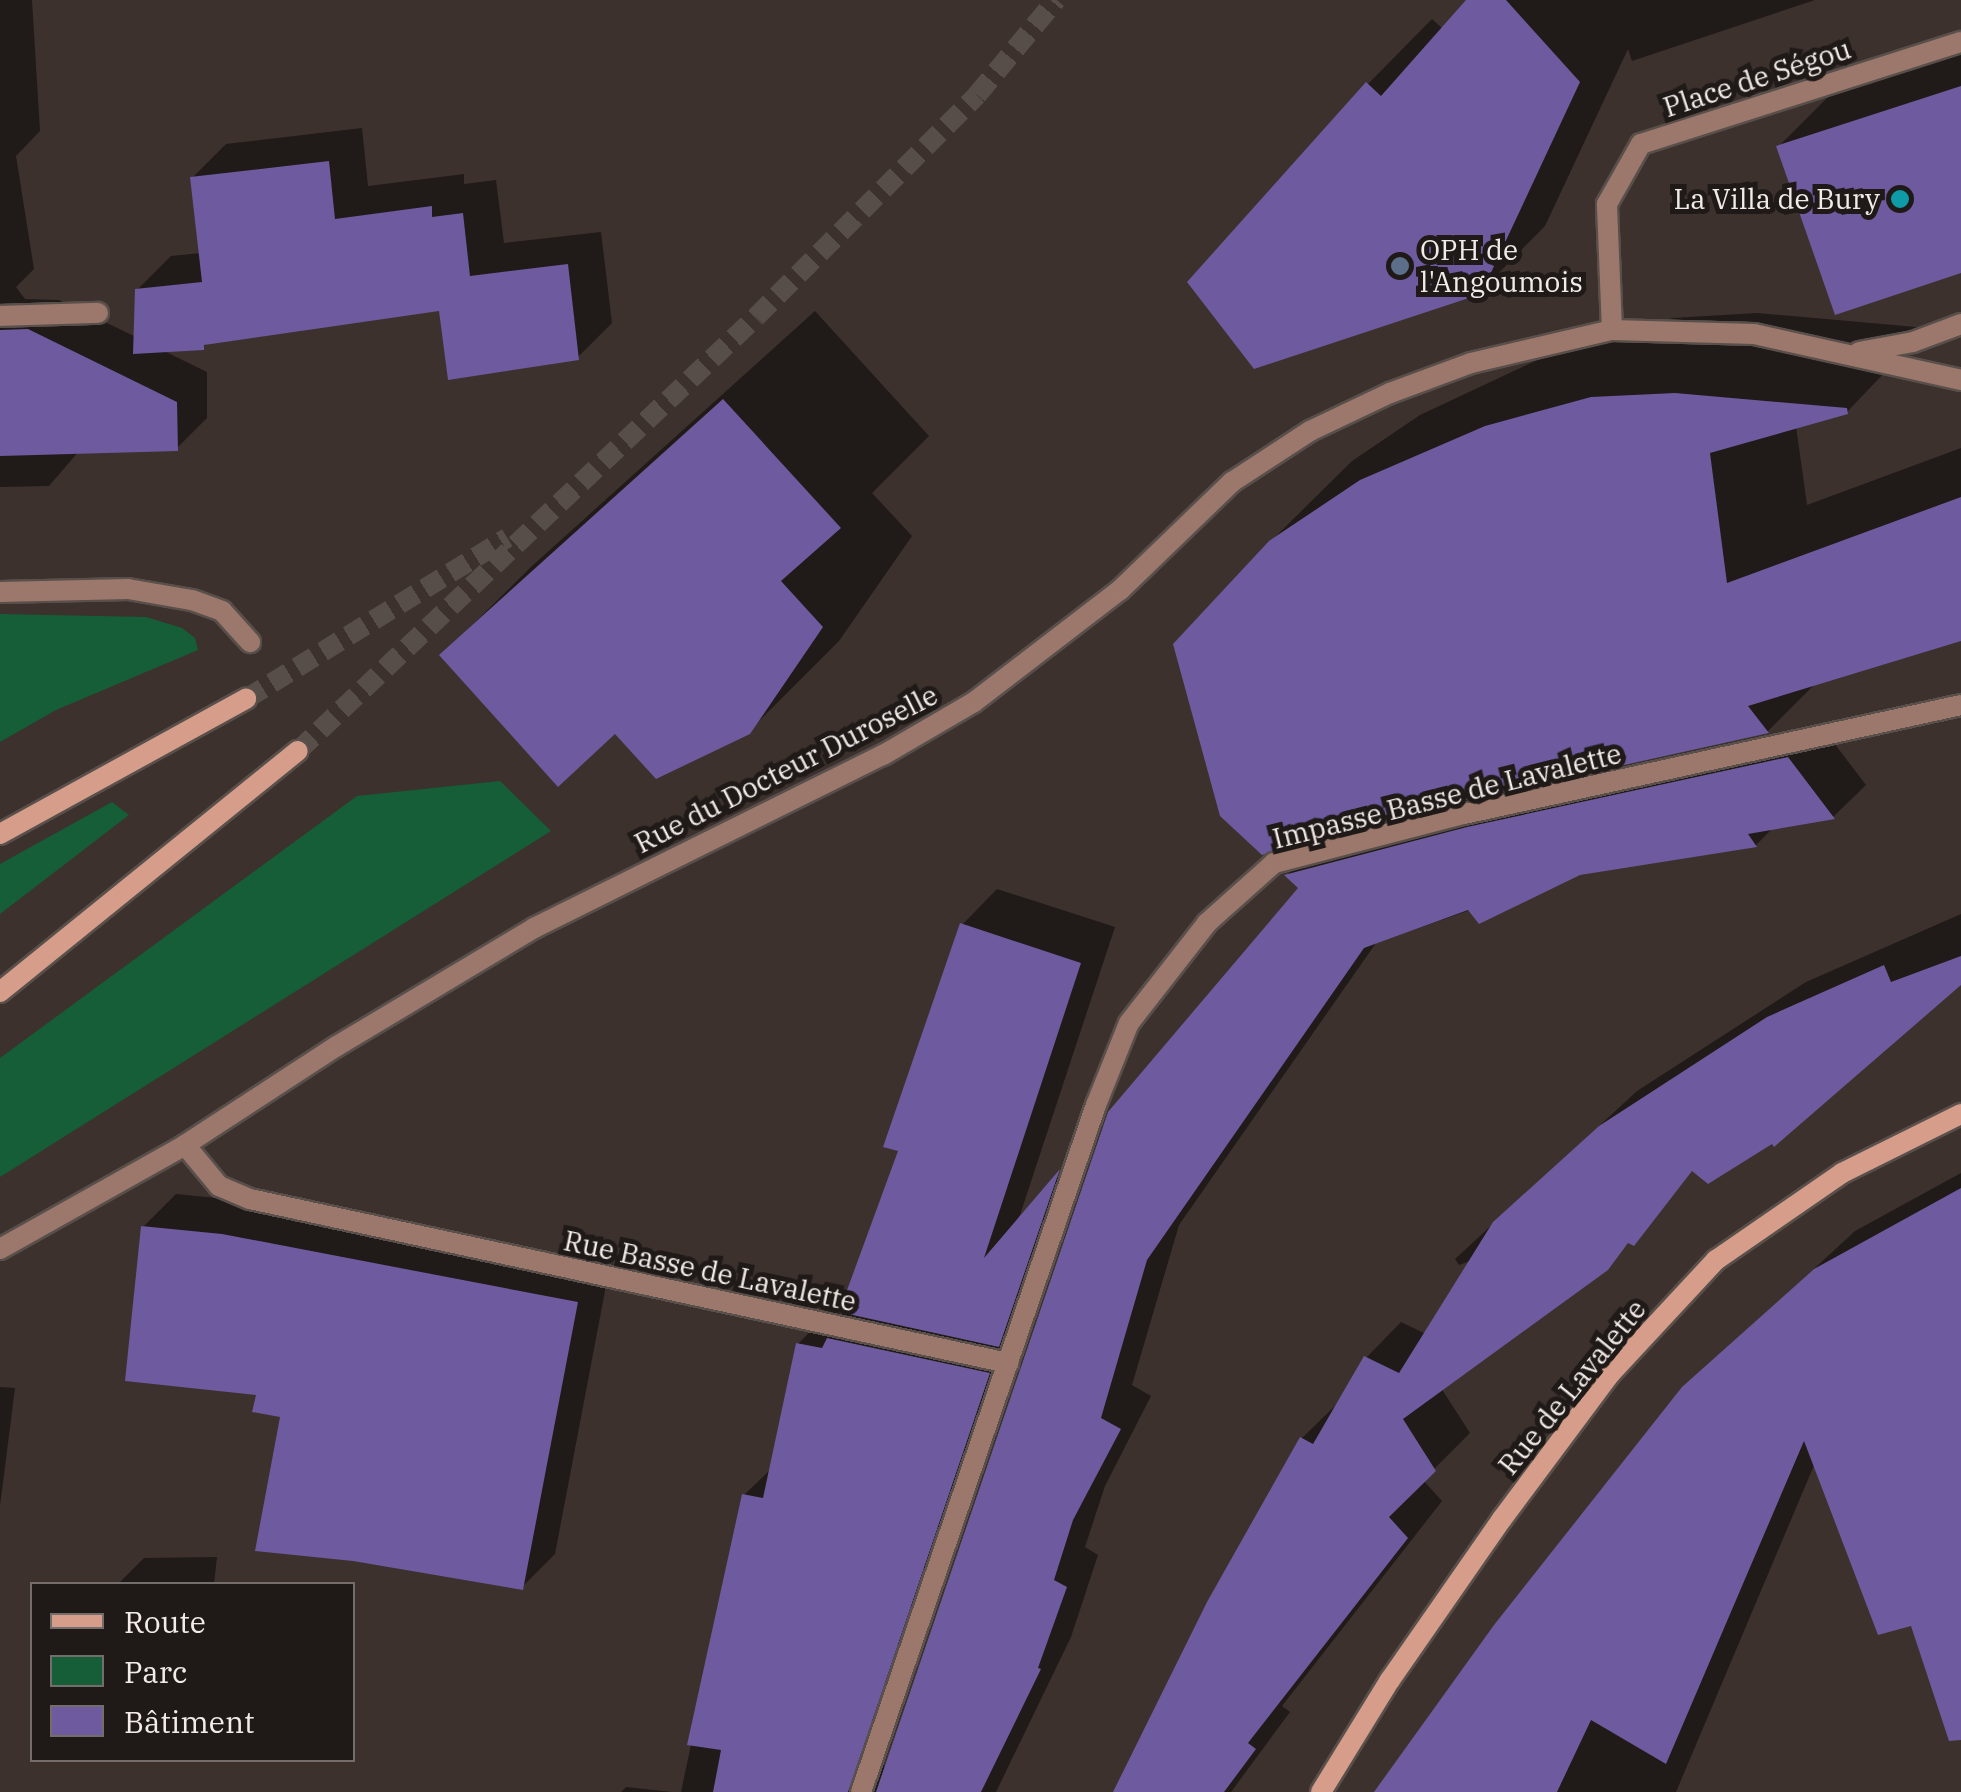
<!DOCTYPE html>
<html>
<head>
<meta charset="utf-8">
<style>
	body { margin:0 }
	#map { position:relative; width:1961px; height:1792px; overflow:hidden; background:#3c312d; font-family:"IBM Plex Serif",serif }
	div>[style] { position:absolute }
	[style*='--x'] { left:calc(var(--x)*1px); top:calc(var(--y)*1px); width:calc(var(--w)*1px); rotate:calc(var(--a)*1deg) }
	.green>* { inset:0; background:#155e38 }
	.shadow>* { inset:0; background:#0007 }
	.building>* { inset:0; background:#6d5a9f }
	.secondary-tunnel>* { height:20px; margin-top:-10px; transform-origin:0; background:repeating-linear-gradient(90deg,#574d49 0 20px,transparent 0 30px) }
	.roads { filter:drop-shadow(2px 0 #594f4b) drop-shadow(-2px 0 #594f4b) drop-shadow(0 2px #594f4b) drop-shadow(0 -2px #594f4b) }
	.lane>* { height:20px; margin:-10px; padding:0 10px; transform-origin:10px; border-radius:10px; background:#9c786c }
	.street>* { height:20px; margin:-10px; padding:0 10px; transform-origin:10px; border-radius:10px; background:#9c786c }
	.secondary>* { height:20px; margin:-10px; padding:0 10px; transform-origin:10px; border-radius:10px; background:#d69e8a }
	.dots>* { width:28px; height:28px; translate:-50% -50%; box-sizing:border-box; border:5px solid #1f1a18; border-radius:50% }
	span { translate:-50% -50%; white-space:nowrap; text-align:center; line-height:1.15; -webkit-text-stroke:10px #1f1a18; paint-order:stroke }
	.street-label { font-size:28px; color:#f2ebe8 }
	.poi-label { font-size:28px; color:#f2ebe8 }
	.right { translate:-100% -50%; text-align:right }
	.left { translate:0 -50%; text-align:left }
	.legend { position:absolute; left:30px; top:1582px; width:325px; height:180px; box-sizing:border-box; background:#1f1a18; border:2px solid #736e6b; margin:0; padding:12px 18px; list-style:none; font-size:30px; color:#f2ebe8 }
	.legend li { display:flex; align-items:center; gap:20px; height:50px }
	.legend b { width:50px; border:2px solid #736e6b }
</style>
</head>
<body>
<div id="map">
	<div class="green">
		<i style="clip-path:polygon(0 614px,146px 617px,182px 628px,195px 638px,198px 650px,56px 710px,0 742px)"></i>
		<i style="clip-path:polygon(500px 781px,551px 831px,0 1177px,0 1058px,357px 796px)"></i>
		<i style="clip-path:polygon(112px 802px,129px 815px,0 914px,0 864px)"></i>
	</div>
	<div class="shadow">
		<i style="clip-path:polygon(0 0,32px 0,40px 131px,16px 156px,34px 269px,16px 287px,25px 299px,59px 300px,136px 337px,137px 290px,171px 256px,201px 253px,192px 178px,226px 144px,362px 128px,368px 186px,464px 174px,464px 184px,496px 180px,504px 243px,601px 232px,612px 323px,578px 357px,442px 309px,209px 341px,203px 347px,162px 350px,207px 372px,207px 418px,177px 448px,80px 450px,49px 486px,0 487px)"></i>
		<i style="clip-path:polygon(1470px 0,1815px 0,1632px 61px,1628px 49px,1545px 226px,1480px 292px,1368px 84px,1432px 19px,1443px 29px)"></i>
		<i style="clip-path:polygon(1961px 44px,1961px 270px,1778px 147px,1843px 82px)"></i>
		<i style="clip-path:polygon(815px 311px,929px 436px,872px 493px,912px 536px,839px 641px,748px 732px,615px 730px,442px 655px,532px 566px)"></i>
		<i style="clip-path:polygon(1757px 313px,1927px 328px,1847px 412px,1796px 426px,1807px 505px,1961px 448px,1961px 639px,1816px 683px,1768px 731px,1460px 798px,1270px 542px,1352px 461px,1420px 415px,1567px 346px,1673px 318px)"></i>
		<i style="clip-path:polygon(1821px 726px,1866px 785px,1834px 816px,1774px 827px,1756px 845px,1579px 872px,1376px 943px,1179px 1225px,1132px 1385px,1151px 1396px,1105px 1486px,1085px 1547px,1098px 1555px,1071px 1637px,996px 1792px,681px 1792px,744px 1495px,772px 1468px,798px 1344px,830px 1311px,842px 1314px,901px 1150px,962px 925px,997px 889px,1115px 927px,1018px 1221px,1091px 1141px,1034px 1309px,1004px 1338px,1020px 1341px,879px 1754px,886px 1770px,1302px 888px,1287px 875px,1319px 843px)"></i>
		<i style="clip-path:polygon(1961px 914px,1961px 981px,1770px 1138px,1592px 1211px,1441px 1388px,1470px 1433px,1423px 1480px,1442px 1501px,1282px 1706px,1290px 1712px,1231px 1792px,1115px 1792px,1302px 1438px,1338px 1403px,1366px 1358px,1401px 1322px,1426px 1334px,1473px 1260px,1459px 1265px,1455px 1259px,1637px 1091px,1806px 982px)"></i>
		<i style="clip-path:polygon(1961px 1173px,1961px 1619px,1815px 1463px,1676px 1792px,1387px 1792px,1685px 1388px,1855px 1231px)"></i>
		<i style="clip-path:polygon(176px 1194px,257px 1202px,609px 1270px,555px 1554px,522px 1587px,259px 1393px,143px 1227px)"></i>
		<i style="clip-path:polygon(0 1387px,15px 1388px,0 1506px)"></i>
		<i style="clip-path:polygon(217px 1557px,214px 1584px,118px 1584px,144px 1558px)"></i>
		<i style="clip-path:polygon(626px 1787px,672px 1792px,621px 1792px)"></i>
	</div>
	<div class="building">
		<i style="clip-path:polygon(1466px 0,1506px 0,1580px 82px,1481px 294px,1254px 369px,1187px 282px,1366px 82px,1381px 96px)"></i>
		<i style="clip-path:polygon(1961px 86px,1961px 273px,1835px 315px,1776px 146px)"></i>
		<i style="clip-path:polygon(329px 161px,335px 219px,432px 206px,432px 217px,463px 213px,470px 276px,568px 264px,579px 360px,448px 380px,439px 311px,204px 345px,204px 350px,133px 354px,135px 289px,202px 282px,190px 177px)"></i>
		<i style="clip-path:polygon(28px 329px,177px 402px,178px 451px,0 456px,0 330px)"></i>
		<i style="clip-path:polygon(1675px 393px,1847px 408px,1848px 414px,1710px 453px,1727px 583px,1961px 497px,1961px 641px,1748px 706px,1769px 733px,1461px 801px,1262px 855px,1220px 816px,1173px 644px,1269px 541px,1360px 480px,1485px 426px,1591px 397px)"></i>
		<i style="clip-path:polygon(723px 399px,841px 528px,781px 581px,823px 627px,750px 734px,656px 779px,615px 734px,558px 787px,439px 655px)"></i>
		<i style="clip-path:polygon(1788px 757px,1835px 819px,1748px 834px,1757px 847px,1580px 875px,1479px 924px,1468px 910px,1364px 948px,1147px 1260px,1101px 1418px,1121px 1429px,1073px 1520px,1054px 1580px,1067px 1587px,1038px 1668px,1041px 1669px,981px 1792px,876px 1792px,1108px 1112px,1298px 888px,1284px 875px,1467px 827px)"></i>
		<i style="clip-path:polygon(960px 923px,1081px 963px,984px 1258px,1060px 1169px,999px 1347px,839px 1312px,898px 1151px,883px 1147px)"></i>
		<i style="clip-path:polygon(1961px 956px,1961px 985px,1774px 1147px,1772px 1144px,1708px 1184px,1692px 1171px,1634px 1246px,1628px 1243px,1608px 1270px,1403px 1419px,1436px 1471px,1389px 1517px,1408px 1538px,1248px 1743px,1256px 1749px,1224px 1792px,1113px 1792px,1207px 1602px,1300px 1437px,1313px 1444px,1364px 1356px,1399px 1373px,1493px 1222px,1599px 1126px,1767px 1017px,1884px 965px,1891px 982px)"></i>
		<i style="clip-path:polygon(1961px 1188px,1961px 1740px,1949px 1741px,1911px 1626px,1878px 1635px,1804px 1441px,1666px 1764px,1591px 1720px,1557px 1792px,1374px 1792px,1494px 1625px,1682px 1387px,1814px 1269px)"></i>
		<i style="clip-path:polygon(141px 1226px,222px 1234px,578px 1302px,523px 1590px,353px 1561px,255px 1551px,280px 1417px,252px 1412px,256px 1395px,125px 1381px)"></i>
		<i style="clip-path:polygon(827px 1338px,990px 1373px,848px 1792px,713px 1792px,721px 1750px,687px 1745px,742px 1494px,763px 1498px,796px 1343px,822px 1348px)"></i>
	</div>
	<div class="secondary-tunnel">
		<i style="--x:246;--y:699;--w:307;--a:-31.7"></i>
		<i style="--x:298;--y:751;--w:631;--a:-43.46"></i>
		<i style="--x:756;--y:317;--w:313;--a:-45.1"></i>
		<i style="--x:977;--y:95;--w:124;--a:-50.3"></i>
	</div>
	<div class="roads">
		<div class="lane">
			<i style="--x:0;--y:316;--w:98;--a:-1.8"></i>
			<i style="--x:0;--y:592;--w:128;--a:-1.3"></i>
			<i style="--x:128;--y:589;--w:65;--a:9.8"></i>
			<i style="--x:192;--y:600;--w:32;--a:20"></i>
			<i style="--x:222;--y:611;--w:42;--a:47.9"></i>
		</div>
		<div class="street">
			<i style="--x:1612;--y:330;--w:126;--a:-92.3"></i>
			<i style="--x:1607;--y:204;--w:69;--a:-60.5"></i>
			<i style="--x:1641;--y:144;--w:336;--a:-17.7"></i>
			<i style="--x:1859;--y:352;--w:55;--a:-10.5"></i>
			<i style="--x:1913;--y:342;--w:51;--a:-20.6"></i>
			<i style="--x:185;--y:1145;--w:53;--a:50.3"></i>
			<i style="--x:219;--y:1186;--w:34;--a:23"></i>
			<i style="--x:250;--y:1199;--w:776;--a:12.21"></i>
			<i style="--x:0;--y:1249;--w:212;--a:-29.3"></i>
			<i style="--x:185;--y:1145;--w:181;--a:-33.1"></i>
			<i style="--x:337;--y:1046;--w:230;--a:-30.9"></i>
			<i style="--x:534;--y:928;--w:390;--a:-26.4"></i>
			<i style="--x:883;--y:755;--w:105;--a:-30.2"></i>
			<i style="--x:974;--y:702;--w:184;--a:-37.5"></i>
			<i style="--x:1120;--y:590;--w:156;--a:-44"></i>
			<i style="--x:1232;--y:482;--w:93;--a:-33.2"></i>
			<i style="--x:1310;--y:431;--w:89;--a:-25.4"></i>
			<i style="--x:1390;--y:393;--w:86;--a:-20.3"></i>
			<i style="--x:1471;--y:363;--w:145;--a:-13.2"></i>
			<i style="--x:1612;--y:330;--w:142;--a:1.6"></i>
			<i style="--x:1754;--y:334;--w:212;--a:12.5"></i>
			<i style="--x:861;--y:1792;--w:726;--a:-71.12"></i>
			<i style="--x:1096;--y:1105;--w:88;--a:-68.1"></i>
			<i style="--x:1129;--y:1023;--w:127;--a:-52"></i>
			<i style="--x:1207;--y:923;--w:90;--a:-41.8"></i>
			<i style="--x:1274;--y:863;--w:196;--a:-14.5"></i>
			<i style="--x:1464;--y:814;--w:509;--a:-12.37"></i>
		</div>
		<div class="secondary">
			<i style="--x:0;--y:834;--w:281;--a:-28.8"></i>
			<i style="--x:0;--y:992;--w:383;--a:-39"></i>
			<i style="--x:1321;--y:1792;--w:132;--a:-58.4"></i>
			<i style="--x:1390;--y:1680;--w:196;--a:-55.2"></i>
			<i style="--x:1502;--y:1519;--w:181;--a:-53.3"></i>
			<i style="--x:1610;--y:1374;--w:156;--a:-47.1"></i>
			<i style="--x:1716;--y:1260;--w:153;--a:-34.6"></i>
			<i style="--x:1842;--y:1173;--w:133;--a:-26.4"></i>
		</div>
	</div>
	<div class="dots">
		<i style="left:1900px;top:199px;background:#0f9aa8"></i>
		<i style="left:1400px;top:266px;background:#5c6f8a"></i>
	</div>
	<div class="street-label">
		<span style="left:1757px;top:78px;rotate:-18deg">Place de Ségou</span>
		<span style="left:786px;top:769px;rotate:-27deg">Rue du Docteur Duroselle</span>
		<span style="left:1447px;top:796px;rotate:-14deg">Impasse Basse de Lavalette</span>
		<span style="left:710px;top:1271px;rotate:12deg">Rue Basse de Lavalette</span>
		<span style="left:1572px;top:1387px;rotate:-51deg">Rue de Lavalette</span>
	</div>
	<div class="poi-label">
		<span class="right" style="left:1880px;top:199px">La Villa de Bury</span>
		<span class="left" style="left:1420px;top:266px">OPH de<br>l'Angoumois</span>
	</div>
	<ul class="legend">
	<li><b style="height:12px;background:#d69e8a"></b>Route</li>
	<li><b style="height:28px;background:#155e38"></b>Parc</li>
	<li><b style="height:28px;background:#6d5a9f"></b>Bâtiment</li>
	</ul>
</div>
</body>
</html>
